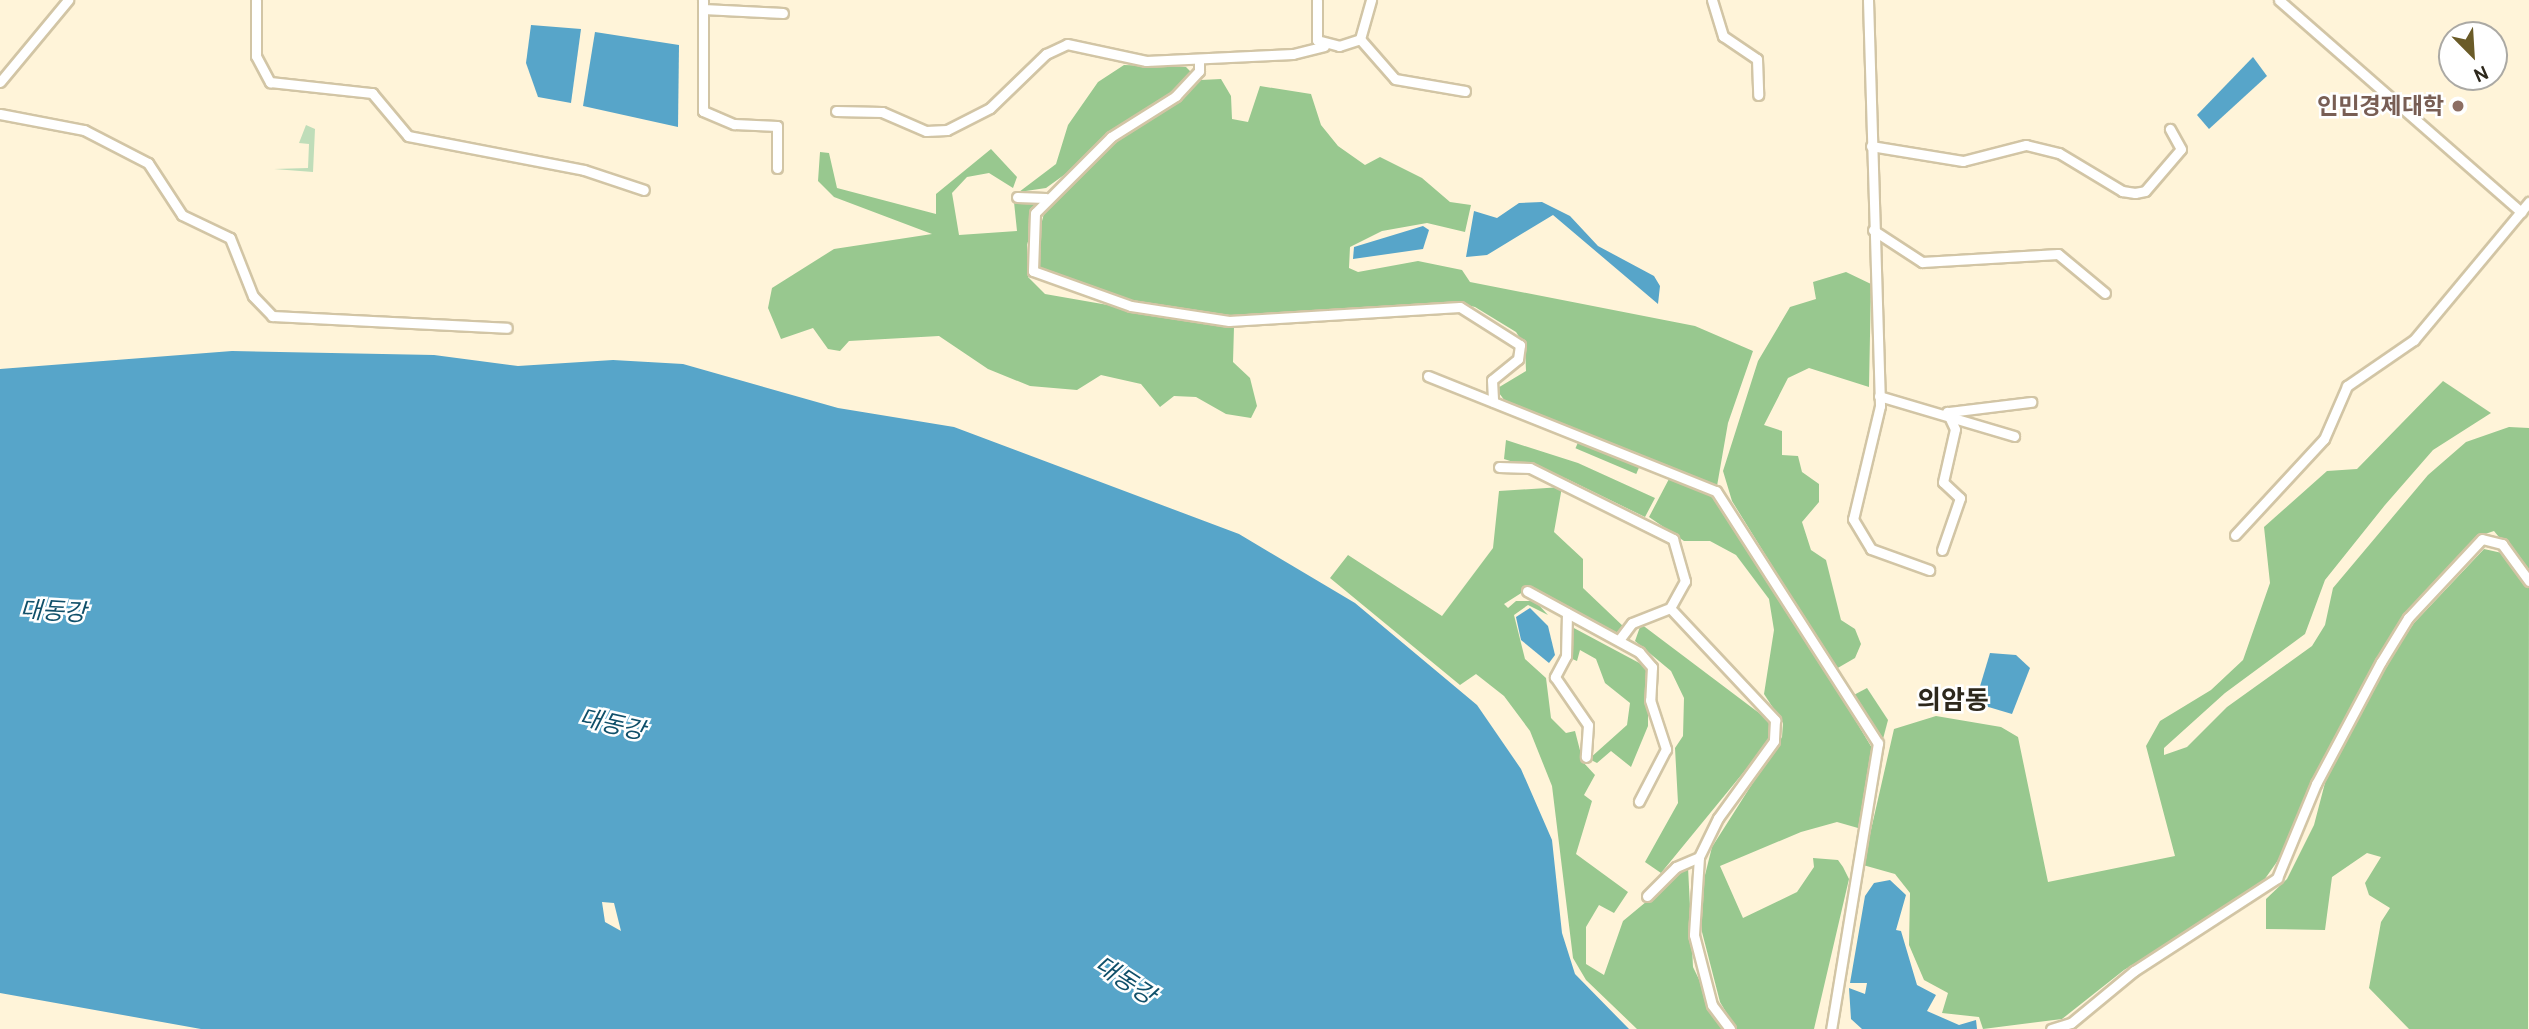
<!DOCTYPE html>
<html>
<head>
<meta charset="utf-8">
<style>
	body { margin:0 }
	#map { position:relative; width:2529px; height:1029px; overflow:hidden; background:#fff4d9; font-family:Cabin,"Noto Sans KR",sans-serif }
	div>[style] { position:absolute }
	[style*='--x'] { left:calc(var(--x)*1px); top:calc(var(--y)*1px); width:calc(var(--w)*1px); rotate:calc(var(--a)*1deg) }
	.green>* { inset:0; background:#bfddb9 }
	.forest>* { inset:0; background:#98c88f; transform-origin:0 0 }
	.water>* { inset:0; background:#57a5c9 }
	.roads { filter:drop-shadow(2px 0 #d2c5a5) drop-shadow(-2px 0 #d2c5a5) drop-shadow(0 2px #d2c5a5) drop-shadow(0 -2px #d2c5a5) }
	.minor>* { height:9px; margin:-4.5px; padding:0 4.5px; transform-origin:4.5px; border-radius:4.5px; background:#fff }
	.dots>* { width:19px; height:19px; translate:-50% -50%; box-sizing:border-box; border:4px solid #fff; border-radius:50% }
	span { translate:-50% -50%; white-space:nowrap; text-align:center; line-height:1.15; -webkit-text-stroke:5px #fff; paint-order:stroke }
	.education-label { font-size:23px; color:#785e54; font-weight:700 }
	.right { translate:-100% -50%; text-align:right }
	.water-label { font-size:24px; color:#10506a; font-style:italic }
	.quarter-label { font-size:26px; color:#2d281c; font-weight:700 }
	.north { position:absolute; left:2438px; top:21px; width:70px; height:70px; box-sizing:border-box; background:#fff; border:2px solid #aba9a4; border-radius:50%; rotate:156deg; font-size:19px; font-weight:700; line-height:28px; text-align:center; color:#2d281c }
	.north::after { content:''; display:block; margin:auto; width:24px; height:32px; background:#6a5b28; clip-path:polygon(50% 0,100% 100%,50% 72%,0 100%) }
</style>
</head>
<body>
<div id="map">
	<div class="green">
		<i style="clip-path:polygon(306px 125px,315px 129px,313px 172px,274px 169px,308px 168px,309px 144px,299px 143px)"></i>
	</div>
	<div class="forest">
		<i style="clip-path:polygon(1124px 65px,1186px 67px,1193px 74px,1175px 95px,1046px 188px,1019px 192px,1056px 164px,1068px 125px,1098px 82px)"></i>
		<i style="clip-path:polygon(1221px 79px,1231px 96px,1232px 119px,1248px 122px,1260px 86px,1311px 94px,1321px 125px,1338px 146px,1365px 165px,1380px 157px,1422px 178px,1450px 202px,1471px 205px,1465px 232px,1427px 223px,1382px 231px,1350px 247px,1349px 268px,1358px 272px,1418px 261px,1462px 270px,1470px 282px,1695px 326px,1753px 351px,1728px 423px,1717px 486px,1505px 401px,1496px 389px,1526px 371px,1525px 346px,1516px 332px,1475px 307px,1453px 302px,1228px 317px,1127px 300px,1038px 269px,1035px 250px,1044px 213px,1066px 184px,1114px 141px,1201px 80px)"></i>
		<i style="clip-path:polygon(991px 149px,1017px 177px,1013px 188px,989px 173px,967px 177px,952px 193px,959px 235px,1017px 231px,1014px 202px,1039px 203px,1027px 245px,1028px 277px,1045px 294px,1234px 327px,1233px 362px,1250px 378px,1257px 406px,1251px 418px,1226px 414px,1196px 397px,1174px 396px,1160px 407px,1141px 384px,1101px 375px,1077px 390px,1030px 386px,988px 369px,939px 336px,849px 341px,840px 351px,828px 349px,813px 328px,781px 339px,768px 308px,772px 288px,834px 249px,932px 234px,834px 197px,818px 181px,820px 152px,829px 153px,837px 188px,936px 214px,936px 194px)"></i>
		<i style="clip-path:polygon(1846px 272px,1871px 284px,1869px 387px,1809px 368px,1788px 378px,1764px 425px,1782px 431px,1782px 455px,1798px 456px,1802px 472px,1819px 484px,1819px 502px,1802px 522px,1811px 550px,1826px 560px,1841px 620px,1855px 629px,1861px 644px,1855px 658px,1836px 669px,1732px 501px,1723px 471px,1758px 361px,1790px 307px,1816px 299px,1813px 282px)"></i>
		<i style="clip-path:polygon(2443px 381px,2491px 413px,2433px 450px,2385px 505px,2325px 580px,2305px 634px,2225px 693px,2164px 748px,2164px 755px,2187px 747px,2227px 707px,2312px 646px,2325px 625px,2333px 588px,2428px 475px,2466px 442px,2509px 427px,2529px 428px,2529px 574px,2494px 531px,2482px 535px,2404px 617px,2310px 784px,2281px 856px,2262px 883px,2233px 906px,2124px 970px,2062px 1019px,1983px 1029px,1979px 1017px,1942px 1013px,1948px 993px,1924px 980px,1909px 945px,1910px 893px,1895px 874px,1863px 865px,1894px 729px,1936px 716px,2001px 727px,2018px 737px,2048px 882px,2175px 856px,2146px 746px,2160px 721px,2211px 690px,2243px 660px,2270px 583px,2264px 527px,2327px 471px,2357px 469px)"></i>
		<i style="clip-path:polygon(1506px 440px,1578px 463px,1655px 498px,1645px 517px,1567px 479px,1504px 459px)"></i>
		<i style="left:1579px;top:440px;width:66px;height:9px;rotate:23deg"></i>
		<i style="clip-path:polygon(1670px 477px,1723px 500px,1875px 753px,1858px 828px,1837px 822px,1801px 832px,1720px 866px,1743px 918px,1797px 892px,1814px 867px,1813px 858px,1838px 860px,1843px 867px,1849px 879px,1814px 1029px,1736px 1029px,1720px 1002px,1702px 932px,1701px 891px,1712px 847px,1782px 737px,1783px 723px,1764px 694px,1774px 630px,1769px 599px,1736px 555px,1710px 541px,1684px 541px,1649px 517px)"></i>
		<i style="clip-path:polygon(1562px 487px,1554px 532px,1583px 559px,1583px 588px,1625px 628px,1613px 634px,1529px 588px,1504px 604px,1508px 608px,1516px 601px,1535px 601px,1548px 615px,1528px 605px,1514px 615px,1525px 659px,1546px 678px,1551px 718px,1566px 733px,1575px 731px,1583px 762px,1595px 775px,1584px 795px,1592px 801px,1576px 854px,1628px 892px,1614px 913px,1599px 905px,1586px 927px,1586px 964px,1604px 975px,1623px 921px,1688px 867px,1693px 967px,1723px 1029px,1637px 1029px,1586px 980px,1573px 958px,1552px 786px,1530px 731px,1504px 696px,1476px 674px,1460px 685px,1330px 578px,1348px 555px,1442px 616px,1493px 548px,1499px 491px)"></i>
		<i style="clip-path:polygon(2484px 549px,2502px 553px,2529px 588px,2528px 1029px,2409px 1029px,2369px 988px,2381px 922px,2390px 908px,2369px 895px,2365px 883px,2381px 857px,2367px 853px,2332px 877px,2325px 930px,2266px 929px,2266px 899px,2287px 879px,2314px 825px,2326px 779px,2387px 663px,2414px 623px)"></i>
		<i style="clip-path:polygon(1641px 624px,1771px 722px,1770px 740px,1661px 873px,1645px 862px,1678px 803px,1675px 748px,1683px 736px,1684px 698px,1671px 671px,1635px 641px)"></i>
		<i style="clip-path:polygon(1572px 627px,1643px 665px,1648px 674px,1648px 726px,1631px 767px,1611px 751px,1597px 763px,1589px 759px,1627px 725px,1630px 703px,1605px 683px,1596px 659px,1580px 650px,1577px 661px,1570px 658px)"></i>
		<i style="clip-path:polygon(1867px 688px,1888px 720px,1883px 739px,1850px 697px)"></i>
	</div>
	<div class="water">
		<i style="clip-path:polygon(531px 25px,581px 29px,571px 103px,538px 97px,526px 63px)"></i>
		<i style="clip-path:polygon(595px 32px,679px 45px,678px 127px,583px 106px)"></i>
		<i style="clip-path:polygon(2253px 57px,2267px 76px,2209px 129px,2197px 115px)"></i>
		<i style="clip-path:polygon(1542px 202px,1570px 216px,1598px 246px,1654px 276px,1660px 286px,1658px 304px,1553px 215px,1487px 255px,1466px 257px,1474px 211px,1497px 218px,1519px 203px)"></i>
		<i style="clip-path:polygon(1423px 226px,1429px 230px,1423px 249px,1353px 259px,1354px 247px)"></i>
		<i style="clip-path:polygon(evenodd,232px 351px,434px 355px,518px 366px,613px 360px,683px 364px,838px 408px,954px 427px,1239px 534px,1355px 603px,1477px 705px,1521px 769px,1552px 840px,1562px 933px,1575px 974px,1629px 1029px,201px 1029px,0 993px,0 369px,232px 351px,602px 902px,614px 903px,621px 931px,605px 922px,602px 902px)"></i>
		<i style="clip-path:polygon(1530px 608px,1548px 626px,1555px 655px,1549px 663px,1521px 640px,1516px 617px)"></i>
		<i style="clip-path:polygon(1990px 653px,2016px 655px,2030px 668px,2012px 714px,1975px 703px)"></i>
		<i style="clip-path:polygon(1890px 880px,1906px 895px,1896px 930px,1901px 931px,1917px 985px,1936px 995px,1927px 1011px,1959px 1025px,1976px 1020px,1977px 1029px,1862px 1029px,1851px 1019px,1849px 988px,1865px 994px,1867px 983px,1850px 983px,1865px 896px,1874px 883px)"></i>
	</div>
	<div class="roads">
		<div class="minor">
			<i style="--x:256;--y:0;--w:56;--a:90"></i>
			<i style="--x:256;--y:56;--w:30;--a:62"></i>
			<i style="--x:270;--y:82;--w:103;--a:6.2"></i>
			<i style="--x:372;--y:93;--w:56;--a:50.1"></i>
			<i style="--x:408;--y:136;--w:179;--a:10.9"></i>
			<i style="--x:584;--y:170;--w:63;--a:18.4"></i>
			<i style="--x:703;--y:0;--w:111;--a:90"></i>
			<i style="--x:703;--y:111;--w:34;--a:23"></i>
			<i style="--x:734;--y:124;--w:43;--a:2.7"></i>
			<i style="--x:777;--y:126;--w:42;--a:90"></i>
			<i style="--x:1317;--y:0;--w:40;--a:90"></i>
			<i style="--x:1317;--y:40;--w:23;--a:15"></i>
			<i style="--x:1339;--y:46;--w:22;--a:-18"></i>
			<i style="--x:1360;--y:39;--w:41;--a:-74.2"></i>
			<i style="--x:1712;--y:0;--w:38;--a:73"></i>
			<i style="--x:1723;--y:36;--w:41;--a:34.1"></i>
			<i style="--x:1757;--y:59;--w:36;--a:88"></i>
			<i style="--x:1868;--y:0;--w:406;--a:88.3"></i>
			<i style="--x:1880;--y:406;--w:116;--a:103.4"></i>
			<i style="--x:1853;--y:519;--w:35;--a:59"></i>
			<i style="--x:1871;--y:549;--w:62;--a:19.9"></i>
			<i style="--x:2279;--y:0;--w:322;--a:41.2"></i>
			<i style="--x:703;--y:9;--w:80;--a:2.9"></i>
			<i style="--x:1360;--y:39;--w:53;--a:48.8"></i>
			<i style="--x:1395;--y:79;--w:71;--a:9.7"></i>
			<i style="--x:1199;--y:59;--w:12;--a:90"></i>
			<i style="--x:1199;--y:71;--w:34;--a:133"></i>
			<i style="--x:1176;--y:96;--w:77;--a:147.8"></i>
			<i style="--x:1111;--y:137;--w:107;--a:135"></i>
			<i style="--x:1035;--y:213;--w:58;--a:92"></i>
			<i style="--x:1033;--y:271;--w:104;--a:19.7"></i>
			<i style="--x:1131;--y:306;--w:99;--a:8.7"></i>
			<i style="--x:1229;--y:321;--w:231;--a:-3.5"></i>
			<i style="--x:1460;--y:307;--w:71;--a:32.3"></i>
			<i style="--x:1520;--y:345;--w:14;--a:98"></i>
			<i style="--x:1518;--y:359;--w:33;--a:141"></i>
			<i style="--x:1492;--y:380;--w:22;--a:87"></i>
			<i style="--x:0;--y:82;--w:107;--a:-50.3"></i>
			<i style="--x:836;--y:111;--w:46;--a:1.2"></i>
			<i style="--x:882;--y:112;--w:48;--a:23.4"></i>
			<i style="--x:926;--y:131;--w:21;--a:-3"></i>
			<i style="--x:947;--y:130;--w:48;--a:-27.1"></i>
			<i style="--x:990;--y:108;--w:78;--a:-44"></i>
			<i style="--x:1046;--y:54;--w:23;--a:-25"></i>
			<i style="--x:1067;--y:44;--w:81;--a:12.1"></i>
			<i style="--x:1146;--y:61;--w:147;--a:-2.7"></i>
			<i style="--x:1293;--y:54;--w:32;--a:-14"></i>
			<i style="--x:0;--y:114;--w:86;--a:10.8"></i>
			<i style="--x:84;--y:130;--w:72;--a:27.3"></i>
			<i style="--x:148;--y:163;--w:62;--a:56.8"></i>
			<i style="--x:182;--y:215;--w:53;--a:25.6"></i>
			<i style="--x:230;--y:238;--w:62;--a:68.4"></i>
			<i style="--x:253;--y:296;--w:28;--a:46"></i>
			<i style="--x:272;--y:316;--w:235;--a:2.9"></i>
			<i style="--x:1871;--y:146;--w:93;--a:9.3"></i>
			<i style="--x:1963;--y:161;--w:65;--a:-14.3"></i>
			<i style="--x:2026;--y:145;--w:34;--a:14"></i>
			<i style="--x:2059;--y:153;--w:74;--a:31.1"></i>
			<i style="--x:2122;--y:191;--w:13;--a:9"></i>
			<i style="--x:2135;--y:193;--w:10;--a:-11"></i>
			<i style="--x:2145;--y:191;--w:55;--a:-49.4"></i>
			<i style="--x:2181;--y:149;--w:23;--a:-119"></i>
			<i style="--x:1017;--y:197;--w:29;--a:2"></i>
			<i style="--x:1873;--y:230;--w:59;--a:33.1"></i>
			<i style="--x:1922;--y:262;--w:136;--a:-3.4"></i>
			<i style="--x:2058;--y:254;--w:61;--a:39.7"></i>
			<i style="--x:1428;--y:376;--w:310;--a:21.8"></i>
			<i style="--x:1716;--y:491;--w:300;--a:57.3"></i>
			<i style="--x:1878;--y:743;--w:290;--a:99.3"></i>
			<i style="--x:1879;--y:396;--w:141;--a:16.5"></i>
			<i style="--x:1949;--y:412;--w:83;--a:-7"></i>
			<i style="--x:1499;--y:467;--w:31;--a:2"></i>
			<i style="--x:1530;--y:468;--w:160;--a:26.4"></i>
			<i style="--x:1673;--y:539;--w:44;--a:74.1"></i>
			<i style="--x:1685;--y:581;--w:31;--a:119"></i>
			<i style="--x:1670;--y:608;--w:154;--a:46.8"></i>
			<i style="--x:1775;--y:720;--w:21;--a:93"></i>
			<i style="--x:1774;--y:741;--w:95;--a:126"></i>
			<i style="--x:1718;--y:818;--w:43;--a:116"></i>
			<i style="--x:1699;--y:857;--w:78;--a:93.7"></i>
			<i style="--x:1694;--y:935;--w:72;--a:75.6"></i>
			<i style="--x:1712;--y:1005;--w:30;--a:53"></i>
			<i style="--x:2235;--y:535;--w:131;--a:-47.2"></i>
			<i style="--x:2324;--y:439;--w:58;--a:-66.5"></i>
			<i style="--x:2347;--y:386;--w:81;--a:-34.5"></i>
			<i style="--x:2414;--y:340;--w:180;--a:-50.2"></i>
			<i style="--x:1942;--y:550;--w:55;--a:-70.9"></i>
			<i style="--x:1960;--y:498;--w:23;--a:-137"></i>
			<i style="--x:1943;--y:482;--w:54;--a:-77.2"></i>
			<i style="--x:1955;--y:429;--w:19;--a:-115"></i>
			<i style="--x:1527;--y:591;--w:128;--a:28.6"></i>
			<i style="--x:1639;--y:652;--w:20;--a:49"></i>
			<i style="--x:1652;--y:667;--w:33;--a:93"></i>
			<i style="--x:1650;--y:700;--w:52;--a:71.9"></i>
			<i style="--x:1666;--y:749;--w:59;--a:117.4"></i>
			<i style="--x:1567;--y:613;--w:43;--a:91.3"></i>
			<i style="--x:1566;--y:656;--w:24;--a:118"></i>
			<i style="--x:1555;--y:677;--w:58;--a:55.5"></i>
			<i style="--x:1588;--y:725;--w:32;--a:94"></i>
			<i style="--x:1619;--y:640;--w:21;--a:-53"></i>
			<i style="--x:1632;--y:623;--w:41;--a:-21.5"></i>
			<i style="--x:1647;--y:896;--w:41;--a:-45"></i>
			<i style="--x:1676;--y:867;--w:25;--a:-23"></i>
			<i style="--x:2051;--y:1029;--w:21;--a:-17"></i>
			<i style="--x:2071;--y:1023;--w:82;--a:-39.5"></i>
			<i style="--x:2134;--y:971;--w:171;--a:-33"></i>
			<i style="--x:2277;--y:878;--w:102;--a:-67.5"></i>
			<i style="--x:2316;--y:784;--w:138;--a:-62"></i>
			<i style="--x:2381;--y:662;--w:52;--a:-58.5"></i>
			<i style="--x:2408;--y:618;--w:108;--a:-46.9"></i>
			<i style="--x:2482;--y:539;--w:21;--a:14"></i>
			<i style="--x:2502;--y:544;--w:46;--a:53.9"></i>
		</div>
	</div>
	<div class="dots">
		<i style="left:2458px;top:106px;background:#8d6e63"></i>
	</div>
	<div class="education-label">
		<span class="right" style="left:2444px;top:106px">인민경제대학</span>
	</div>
	<div class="water-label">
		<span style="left:53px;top:611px;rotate:3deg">대동강</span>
		<span style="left:612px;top:724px;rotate:13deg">대동강</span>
		<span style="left:1125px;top:980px;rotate:33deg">대동강</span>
	</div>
	<div class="quarter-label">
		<span style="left:1953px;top:701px">의암동</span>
	</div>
	<div class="north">N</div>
</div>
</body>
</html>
